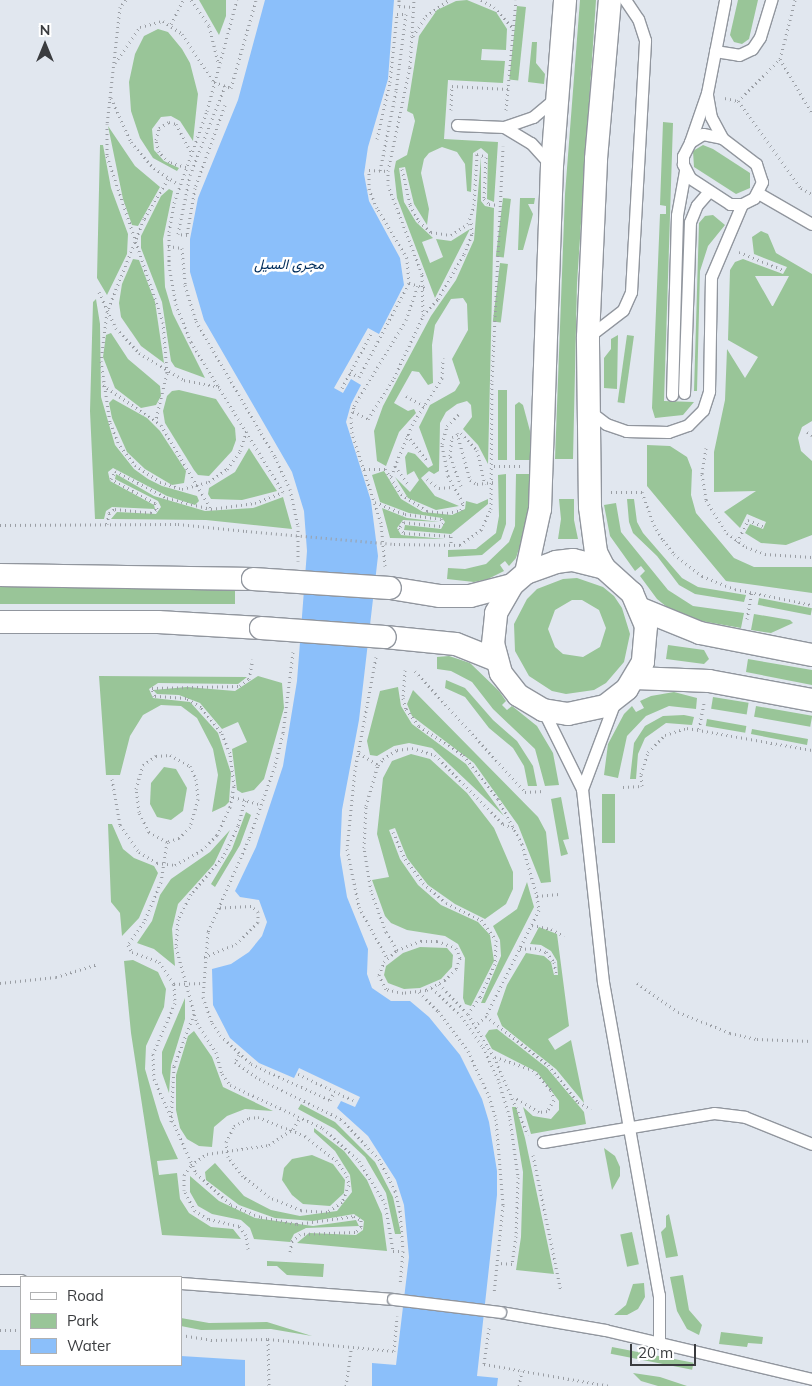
<!DOCTYPE html>
<html>
<head>
<meta charset="utf-8">
<style>
	body { margin:0 }
	#map { position:relative; width:812px; height:1386px; overflow:hidden; background:#e1e7ef; font-family:Mulish,Vazirmatn,sans-serif }
	div>[style] { position:absolute }
	[style*='--x'] { left:calc(var(--x)*1px); top:calc(var(--y)*1px); width:calc(var(--w)*1px); rotate:calc(var(--a)*1deg) }
	.green>* { inset:0; background:#99c598; transform-origin:0 0 }
	.water>* { inset:0; background:#8bbffa }
	.path>* { height:3px; margin-top:-1.5px; transform-origin:0; background:repeating-linear-gradient(90deg,#9a9ea4 0 1px,transparent 0 5px) }
	.roads { filter:drop-shadow(1px 0 #91969e) drop-shadow(-1px 0 #91969e) drop-shadow(0 1px #91969e) drop-shadow(0 -1px #91969e) }
	.service>* { height:11px; margin:-5.5px; padding:0 5.5px; transform-origin:5.5px; border-radius:5.5px; background:#fff }
	.minor>* { height:22px; margin:-11px; padding:0 11px; transform-origin:11px; border-radius:11px; background:#fff }
	.path-bridge>* { height:3px; margin-top:-1.5px; transform-origin:0; background:repeating-linear-gradient(90deg,#9a9ea4 0 1px,transparent 0 5px) }
	.bridges { filter:drop-shadow(1px 0 #91969e) drop-shadow(-1px 0 #91969e) drop-shadow(0 1px #91969e) drop-shadow(0 -1px #91969e) }
	.service-bridge>* { height:11px; margin:-5.5px; padding:0 5.5px; transform-origin:5.5px; border-radius:5.5px; background:#fff }
	.minor-bridge>* { height:22px; margin:-11px; padding:0 11px; transform-origin:11px; border-radius:11px; background:#fff }
	span { translate:-50% -50%; white-space:nowrap; text-align:center; line-height:1.15; -webkit-text-stroke:5px #fff; paint-order:stroke }
	.water-label { font-size:14px; color:#002d5b; font-style:italic }
	.legend { position:absolute; left:20px; top:1276px; width:162px; height:90px; box-sizing:border-box; background:#fff; border:1px solid #b0b1b2; margin:0; padding:6px 9px; list-style:none; font-size:15px; color:#3a3c3f }
	.legend li { display:flex; align-items:center; gap:10px; height:25px }
	.legend b { width:25px; border:1px solid #b0b1b2 }
	.north { position:absolute; left:20px; top:20px; width:50px; height:50px; -webkit-text-stroke:4px #fff; paint-order:stroke; rotate:0deg; font-size:14px; font-weight:700; line-height:20px; text-align:center; color:#3a3c3f }
	.north::after { content:''; display:block; margin:auto; width:18px; height:22px; background:#3a3c3f; clip-path:polygon(50% 0,100% 100%,50% 72%,0 100%) }
	.scale { position:absolute; left:630px; top:1344px; width:66px; height:22px; box-sizing:border-box; border:2px solid #3a3c3f; border-top:0; padding-left:6px; font-size:15px; line-height:18px; white-space:nowrap; color:#3a3c3f; -webkit-text-stroke:4px #fff; paint-order:stroke }
</style>
</head>
<body>
<div id="map">
	<div class="green">
		<i style="clip-path:polygon(199px 0,226px 0,226px 16px,219px 35px)"></i>
		<i style="clip-path:polygon(467px 0,496px 12px,507px 29px,506px 50px,482px 49px,481px 60px,505px 61px,503px 83px,448px 80px,444px 139px,498px 142px,494px 202px,487px 199px,488px 154px,481px 148px,473px 153px,471px 192px,467px 191px,465px 164px,457px 152px,442px 147px,429px 153px,424px 159px,421px 173px,429px 209px,427px 225px,414px 204px,405px 167px,399px 168px,404px 202px,416px 222px,433px 238px,422px 242px,430px 263px,443px 257px,436px 239px,451px 241px,470px 229px,435px 298px,397px 198px,394px 171px,396px 161px,407px 155px,415px 121px,413px 114px,407px 111px,419px 36px,437px 10px,456px 1px)"></i>
		<i style="clip-path:polygon(580px 0,596px 0,577px 283px,573px 459px,555px 459px,565px 194px)"></i>
		<i style="clip-path:polygon(738px 0,758px 0,749px 39px,742px 44px,734px 42px,730px 35px)"></i>
		<i style="left:517px;top:6px;width:9px;height:74px;rotate:6deg"></i>
		<i style="clip-path:polygon(158px 29px,168px 32px,182px 49px,190px 63px,198px 94px,193px 141px,180px 121px,171px 116px,161px 117px,152px 129px,154px 150px,164px 161px,179px 168px,177px 171px,153px 158px,140px 138px,131px 111px,129px 82px,135px 54px,144px 36px)"></i>
		<i style="clip-path:polygon(532px 42px,537px 42px,536px 63px,545px 74px,544px 84px,528px 82px)"></i>
		<i style="clip-path:polygon(663px 122px,673px 123px,664px 401px,694px 402px,683px 415px,655px 418px,652px 408px,660px 214px,666px 214px,666px 206px,660px 205px)"></i>
		<i style="clip-path:polygon(108px 126px,135px 166px,160px 187px,138px 226px,132px 225px,123px 199px)"></i>
		<i style="clip-path:polygon(100px 145px,103px 145px,111px 188px,128px 234px,127px 254px,107px 295px,97px 278px)"></i>
		<i style="clip-path:polygon(703px 145px,713px 149px,750px 173px,750px 188px,736px 194px,694px 167px,693px 151px)"></i>
		<i style="clip-path:polygon(481px 157px,481px 201px,485px 206px,494px 208px,488px 464px,478px 445px,463px 429px,472px 417px,471px 405px,467px 401px,457px 404px,446px 412px,440px 423px,439px 471px,434px 474px,429px 471px,421px 478px,435px 496px,459px 506px,436px 510px,408px 498px,395px 477px,410px 492px,419px 480px,414px 471px,407px 475px,405px 457px,408px 452px,415px 454px,428px 468px,433px 465px,419px 427px,430px 405px,455px 391px,460px 383px,452px 359px,468px 330px,467px 304px,463px 298px,451px 299px,435px 325px,432px 345px,433px 383px,428px 385px,419px 372px,412px 371px,394px 403px,408px 411px,414px 409px,416px 413px,399px 432px,386px 466px,377px 461px,374px 431px,383px 406px,431px 316px,456px 280px,474px 240px)"></i>
		<i style="clip-path:polygon(169px 189px,173px 191px,163px 239px,165px 287px,173px 314px,205px 378px,175px 367px,171px 361px,162px 302px,141px 248px,141px 236px,161px 196px)"></i>
		<i style="left:503px;top:198px;width:8px;height:59px;rotate:7deg"></i>
		<i style="clip-path:polygon(520px 198px,535px 198px,534px 204px,528px 204px,533px 214px,523px 250px,518px 250px)"></i>
		<i style="clip-path:polygon(713px 215px,725px 225px,708px 246px,700px 271px,697px 391px,694px 391px,699px 223px,705px 216px)"></i>
		<i style="clip-path:polygon(evenodd,761px 231px,768px 234px,776px 253px,812px 274px,812px 421px,802px 427px,798px 438px,801px 451px,812px 461px,812px 535px,786px 545px,761px 543px,745px 533px,750px 524px,763px 529px,766px 522px,747px 514px,740px 528px,724px 512px,756px 491px,714px 492px,714px 452px,725px 400px,727px 349px,745px 378px,758px 357px,728px 340px,730px 270px,735px 262px,743px 259px,783px 274px,787px 267px,754px 254px,752px 237px,761px 231px,755px 276px,789px 276px,773px 306px,772px 306px,755px 276px)"></i>
		<i style="clip-path:polygon(133px 259px,139px 260px,155px 302px,164px 363px,141px 346px,121px 317px,119px 303px,122px 284px)"></i>
		<i style="left:500px;top:263px;width:8px;height:59px;rotate:7deg"></i>
		<i style="clip-path:polygon(96px 299px,100px 324px,101px 397px,115px 445px,134px 469px,148px 479px,162px 486px,197px 496px,199px 501px,195px 505px,167px 496px,113px 468px,108px 472px,110px 481px,154px 505px,155px 509px,112px 507px,106px 511px,104px 519px,95px 519px,90px 411px,93px 302px)"></i>
		<i style="clip-path:polygon(111px 333px,128px 359px,160px 386px,161px 396px,156px 405px,141px 408px,115px 388px,103px 357px,106px 335px)"></i>
		<i style="clip-path:polygon(618px 335px,617px 389px,604px 388px,604px 358px,611px 349px,611px 339px)"></i>
		<i style="left:627px;top:335px;width:7px;height:68px;rotate:8deg"></i>
		<i style="clip-path:polygon(179px 390px,216px 399px,235px 428px,236px 440px,232px 451px,209px 476px,198px 475px,194px 470px,165px 423px,163px 411px,167px 396px,172px 391px)"></i>
		<i style="left:498px;top:390px;width:9px;height:70px"></i>
		<i style="clip-path:polygon(113px 399px,147px 418px,160px 431px,186px 471px,184px 483px,172px 485px,145px 469px,127px 452px,112px 418px,109px 403px)"></i>
		<i style="clip-path:polygon(519px 402px,523px 405px,530px 431px,530px 460px,515px 460px,515px 405px)"></i>
		<i style="clip-path:polygon(647px 445px,670px 446px,687px 457px,692px 470px,691px 495px,696px 513px,734px 558px,754px 567px,812px 567px,812px 593px,726px 581px,647px 486px)"></i>
		<i style="clip-path:polygon(249px 448px,277px 491px,242px 500px,211px 499px,208px 494px,209px 488px,235px 472px)"></i>
		<i style="clip-path:polygon(384px 471px,401px 499px,423px 512px,452px 515px,465px 509px,466px 501px,477px 504px,488px 499px,488px 504px,451px 534px,404px 530px,405px 525px,441px 529px,445px 522px,442px 518px,409px 513px,380px 502px,372px 475px)"></i>
		<i style="clip-path:polygon(116px 474px,154px 496px,205px 511px,253px 508px,283px 497px,292px 529px,206px 520px,111px 519px,117px 512px,156px 514px,161px 507px,158px 501px,115px 479px)"></i>
		<i style="clip-path:polygon(506px 474px,506px 524px,501px 539px,482px 555px,448px 557px,448px 550px,476px 549px,496px 533px,499px 516px,498px 475px)"></i>
		<i style="clip-path:polygon(516px 474px,529px 474px,529px 518px,516px 558px,509px 566px,505px 561px,500px 565px,504px 571px,488px 579px,474px 582px,447px 579px,448px 568px,465px 569px,486px 564px,509px 542px,515px 526px)"></i>
		<i style="clip-path:polygon(559px 499px,574px 499px,574px 520px,578px 539px,558px 539px,561px 519px)"></i>
		<i style="clip-path:polygon(627px 499px,634px 499px,637px 522px,643px 533px,682px 578px,698px 587px,746px 595px,744px 602px,695px 594px,679px 585px,657px 556px,633px 533px,629px 522px)"></i>
		<i style="clip-path:polygon(616px 503px,621px 532px,668px 590px,693px 606px,744px 613px,741px 628px,690px 619px,672px 611px,657px 599px,640px 576px,645px 571px,641px 566px,635px 571px,610px 536px,604px 505px)"></i>
		<i style="clip-path:polygon(382px 508px,407px 518px,440px 522px,403px 520px,397px 528px,401px 535px,445px 539px,390px 538px)"></i>
		<i style="clip-path:polygon(evenodd,577px 578px,603px 587px,614px 596px,622px 608px,630px 634px,624px 662px,606px 683px,594px 690px,566px 694px,552px 691px,529px 676px,515px 651px,514px 624px,527px 599px,537px 589px,563px 579px,577px 578px,572px 600px,582px 600px,599px 610px,606px 628px,600px 647px,583px 657px,563px 654px,555px 647px,548px 629px,555px 610px,572px 600px)"></i>
		<i style="left:0;top:586px;width:235px;height:18px"></i>
		<i style="left:759px;top:598px;width:54px;height:7px;rotate:11deg"></i>
		<i style="clip-path:polygon(754px 614px,790px 620px,793px 623px,771px 633px,751px 630px)"></i>
		<i style="clip-path:polygon(668px 645px,704px 650px,709px 659px,704px 664px,666px 659px)"></i>
		<i style="clip-path:polygon(449px 656px,470px 663px,499px 691px,506px 701px,502px 705px,507px 710px,512px 706px,537px 726px,553px 753px,559px 785px,545px 786px,535px 749px,493px 709px,472px 682px,451px 671px,437px 669px,437px 657px)"></i>
		<i style="clip-path:polygon(748px 659px,812px 670px,812px 685px,746px 672px)"></i>
		<i style="clip-path:polygon(99px 676px,247px 677px,238px 684px,158px 683px,149px 689px,153px 698px,190px 702px,218px 733px,231px 773px,229px 802px,225px 806px,212px 812px,218px 775px,213px 749px,197px 718px,181px 706px,161px 705px,143px 715px,130px 736px,120px 775px,106px 775px)"></i>
		<i style="clip-path:polygon(258px 676px,282px 683px,284px 708px,264px 779px,254px 790px,242px 793px,237px 790px,232px 749px,247px 742px,238px 722px,222px 729px,200px 703px,179px 695px,157px 694px,153px 690px,187px 687px,235px 691px)"></i>
		<i style="clip-path:polygon(446px 680px,465px 688px,493px 720px,517px 741px,533px 766px,537px 786px,528px 786px,524px 766px,513px 748px,489px 728px,465px 697px,445px 688px)"></i>
		<i style="clip-path:polygon(398px 687px,401px 706px,412px 724px,466px 764px,504px 816px,432px 748px,409px 743px,394px 746px,377px 756px,370px 755px,367px 741px,380px 691px)"></i>
		<i style="clip-path:polygon(413px 690px,538px 817px,546px 832px,551px 882px,541px 883px,518px 825px,474px 763px,412px 716px,407px 704px)"></i>
		<i style="clip-path:polygon(674px 692px,697px 698px,696px 709px,669px 706px,646px 716px,627px 736px,618px 778px,604px 775px,608px 744px,624px 714px,632px 706px,636px 712px,644px 708px,640px 701px,651px 696px)"></i>
		<i style="left:713px;top:697px;width:36px;height:12px;rotate:9deg"></i>
		<i style="left:756px;top:706px;width:57px;height:11px;rotate:10deg"></i>
		<i style="clip-path:polygon(684px 715px,694px 717px,692px 725px,666px 723px,645px 738px,638px 754px,636px 779px,630px 779px,634px 743px,645px 726px,663px 716px)"></i>
		<i style="left:707px;top:719px;width:40px;height:7px;rotate:10deg"></i>
		<i style="clip-path:polygon(752px 729px,808px 739px,807px 745px,751px 734px)"></i>
		<i style="clip-path:polygon(411px 754px,430px 759px,467px 793px,494px 828px,513px 872px,513px 889px,506px 904px,485px 919px,455px 904px,428px 885px,407px 858px,395px 828px,389px 830px,400px 859px,418px 885px,441px 905px,478px 922px,490px 935px,494px 961px,471px 1006px,465px 1004px,463px 998px,465px 958px,458px 944px,445px 936px,407px 930px,391px 923px,385px 916px,372px 880px,389px 877px,377px 834px,383px 778px,392px 761px)"></i>
		<i style="clip-path:polygon(164px 767px,176px 769px,187px 788px,183px 811px,171px 820px,157px 817px,150px 804px,151px 783px)"></i>
		<i style="left:602px;top:794px;width:13px;height:49px"></i>
		<i style="clip-path:polygon(561px 797px,569px 839px,563px 840px,568px 854px,561px 856px,551px 799px)"></i>
		<i style="clip-path:polygon(246px 812px,251px 815px,240px 845px,215px 887px,211px 884px,232px 849px)"></i>
		<i style="clip-path:polygon(108px 824px,112px 824px,123px 849px,134px 858px,154px 866px,158px 873px,139px 918px,122px 936px,120px 913px,111px 902px)"></i>
		<i style="clip-path:polygon(230px 830px,214px 864px,178px 904px,172px 929px,175px 966px,154px 949px,137px 943px,152px 921px,160px 895px,171px 879px,210px 852px)"></i>
		<i style="clip-path:polygon(527px 882px,534px 907px,485px 1003px,481px 1003px,501px 956px,500px 940px,493px 926px,517px 909px)"></i>
		<i style="clip-path:polygon(539px 927px,557px 934px,569px 1026px,548px 1039px,555px 1050px,571px 1040px,584px 1103px,556px 1069px,502px 1026px,497px 1014px,507px 985px,526px 953px,544px 956px,551px 962px,554px 975px,558px 975px,557px 961px,551px 951px,541px 945px,530px 944px)"></i>
		<i style="clip-path:polygon(420px 947px,447px 948px,453px 955px,452px 967px,441px 979px,420px 988px,404px 989px,388px 983px,384px 975px,386px 966px,403px 953px)"></i>
		<i style="clip-path:polygon(133px 960px,158px 972px,166px 989px,164px 1007px,146px 1046px,145px 1069px,160px 1120px,178px 1159px,157px 1161px,159px 1175px,177px 1173px,180px 1199px,189px 1213px,211px 1227px,233px 1229px,241px 1239px,162px 1235px,131px 1033px,124px 961px)"></i>
		<i style="clip-path:polygon(185px 998px,185px 1019px,171px 1065px,169px 1093px,162px 1073px,162px 1052px)"></i>
		<i style="clip-path:polygon(497px 1029px,547px 1068px,584px 1112px,586px 1124px,531px 1134px,523px 1107px,533px 1116px,551px 1119px,559px 1110px,559px 1101px,537px 1072px,492px 1049px,485px 1036px,489px 1030px)"></i>
		<i style="clip-path:polygon(194px 1031px,212px 1057px,223px 1087px,273px 1111px,245px 1109px,227px 1116px,214px 1127px,212px 1147px,199px 1146px,187px 1139px,180px 1128px,176px 1110px,176px 1075px,188px 1036px)"></i>
		<i style="clip-path:polygon(301px 1104px,335px 1122px,375px 1162px,393px 1197px,401px 1234px,395px 1234px,386px 1193px,365px 1157px,335px 1129px,298px 1109px)"></i>
		<i style="clip-path:polygon(512px 1107px,516px 1107px,525px 1138px,554px 1274px,516px 1270px,521px 1237px,523px 1172px)"></i>
		<i style="clip-path:polygon(314px 1128px,344px 1151px,367px 1180px,382px 1214px,387px 1251px,297px 1243px,309px 1233px,356px 1235px,363px 1230px,364px 1221px,354px 1214px,313px 1221px,275px 1218px,239px 1205px,206px 1180px,205px 1172px,215px 1163px,244px 1196px,271px 1210px,300px 1216px,337px 1211px,352px 1192px,350px 1175px,335px 1151px,314px 1132px)"></i>
		<i style="clip-path:polygon(604px 1148px,615px 1156px,620px 1167px,620px 1176px,612px 1190px)"></i>
		<i style="clip-path:polygon(312px 1155px,333px 1164px,345px 1180px,344px 1193px,330px 1206px,303px 1204px,292px 1195px,282px 1180px,284px 1168px,292px 1159px)"></i>
		<i style="clip-path:polygon(190px 1176px,219px 1201px,255px 1218px,313px 1226px,356px 1220px,359px 1226px,306px 1228px,294px 1234px,290px 1242px,254px 1239px,250px 1228px,241px 1220px,212px 1214px,198px 1206px,190px 1192px)"></i>
		<i style="clip-path:polygon(669px 1214px,678px 1256px,666px 1258px,661px 1232px,666px 1227px,666px 1216px)"></i>
		<i style="left:632px;top:1232px;width:33px;height:12px;rotate:78deg"></i>
		<i style="clip-path:polygon(267px 1261px,324px 1264px,323px 1277px,287px 1275px,277px 1266px,267px 1266px)"></i>
		<i style="clip-path:polygon(683px 1275px,689px 1310px,702px 1325px,699px 1335px,687px 1329px,677px 1311px,670px 1277px)"></i>
		<i style="clip-path:polygon(644px 1283px,645px 1297px,638px 1309px,627px 1315px,614px 1315px,626px 1305px,633px 1284px)"></i>
		<i style="clip-path:polygon(181px 1318px,209px 1323px,267px 1322px,312px 1336px,271px 1329px,201px 1330px,181px 1326px)"></i>
		<i style="clip-path:polygon(721px 1332px,763px 1337px,762px 1344px,748px 1343px,747px 1347px,719px 1344px)"></i>
		<i style="left:612px;top:1347px;width:83px;height:7px;rotate:11deg"></i>
		<i style="clip-path:polygon(633px 1373px,660px 1377px,687px 1386px,658px 1386px,641px 1381px)"></i>
	</div>
	<div class="water">
		<i style="clip-path:polygon(265px 0,394px 0,388px 79px,368px 147px,364px 174px,369px 201px,400px 258px,404px 285px,379px 334px,368px 328px,334px 388px,343px 393px,351px 379px,361px 385px,351px 404px,346px 422px,371px 501px,378px 556px,359px 720px,342px 810px,340px 855px,347px 897px,368px 949px,367px 974px,372px 988px,391px 1001px,410px 1001px,429px 1017px,460px 1055px,482px 1099px,489px 1122px,497px 1171px,497px 1195px,477px 1376px,498px 1378px,497px 1386px,372px 1386px,372px 1363px,396px 1365px,409px 1257px,404px 1205px,396px 1180px,368px 1136px,337px 1108px,341px 1101px,355px 1107px,360px 1097px,299px 1068px,294px 1078px,259px 1063px,230px 1038px,213px 1005px,212px 969px,231px 964px,249px 952px,262px 936px,267px 922px,259px 900px,240px 897px,235px 891px,256px 847px,283px 766px,297px 681px,307px 551px,304px 511px,292px 472px,204px 320px,190px 272px,190px 239px,198px 198px,238px 100px)"></i>
		<i style="clip-path:polygon(0 1350px,21px 1350px,21px 1365px,181px 1365px,181px 1356px,245px 1360px,245px 1386px,0 1386px)"></i>
	</div>
	<div class="path">
		<i style="--x:126;--y:0;--w:9;--a:131"></i>
		<i style="--x:120;--y:7;--w:118;--a:96.3"></i>
		<i style="--x:107;--y:124;--w:32;--a:90"></i>
		<i style="--x:107;--y:156;--w:175;--a:71.4"></i>
		<i style="--x:163;--y:322;--w:51;--a:85.5"></i>
		<i style="--x:167;--y:373;--w:47;--a:103.4"></i>
		<i style="--x:191;--y:0;--w:32;--a:55"></i>
		<i style="--x:209;--y:26;--w:38;--a:76"></i>
		<i style="--x:399;--y:0;--w:6;--a:90"></i>
		<i style="--x:399;--y:6;--w:15;--a:4"></i>
		<i style="--x:481;--y:0;--w:15;--a:28"></i>
		<i style="--x:494;--y:7;--w:27;--a:48"></i>
		<i style="--x:171;--y:24;--w:27;--a:-63"></i>
		<i style="--x:413;--y:36;--w:24;--a:-57"></i>
		<i style="--x:426;--y:16;--w:28;--a:-35"></i>
		<i style="--x:780;--y:59;--w:63;--a:59.3"></i>
		<i style="--x:115;--y:63;--w:44;--a:-55.2"></i>
		<i style="--x:140;--y:27;--w:24;--a:-15"></i>
		<i style="--x:163;--y:21;--w:23;--a:34"></i>
		<i style="--x:182;--y:34;--w:58;--a:56.3"></i>
		<i style="--x:214;--y:82;--w:18;--a:19"></i>
		<i style="--x:231;--y:88;--w:91;--a:-74.1"></i>
		<i style="--x:111;--y:98;--w:48;--a:65.6"></i>
		<i style="--x:131;--y:142;--w:35;--a:49"></i>
		<i style="--x:154;--y:168;--w:30;--a:34"></i>
		<i style="--x:725;--y:98;--w:13;--a:13"></i>
		<i style="--x:738;--y:101;--w:107;--a:54.1"></i>
		<i style="--x:801;--y:188;--w:13;--a:29"></i>
		<i style="--x:738;--y:101;--w:59;--a:-45"></i>
		<i style="--x:780;--y:59;--w:61;--a:-75.7"></i>
		<i style="--x:225;--y:105;--w:88;--a:109.9"></i>
		<i style="--x:195;--y:188;--w:48;--a:99.7"></i>
		<i style="--x:187;--y:235;--w:9;--a:-174"></i>
		<i style="--x:178;--y:234;--w:60;--a:-78.5"></i>
		<i style="--x:190;--y:175;--w:96;--a:-68.5"></i>
		<i style="--x:451;--y:110;--w:24;--a:-88"></i>
		<i style="--x:452;--y:86;--w:56;--a:3.1"></i>
		<i style="--x:506;--y:110;--w:110;--a:-84.8"></i>
		<i style="--x:377;--y:139;--w:58;--a:-77.2"></i>
		<i style="--x:390;--y:82;--w:68;--a:-84.1"></i>
		<i style="--x:397;--y:14;--w:9;--a:0"></i>
		<i style="--x:406;--y:14;--w:78;--a:97.4"></i>
		<i style="--x:396;--y:91;--w:82;--a:101.3"></i>
		<i style="--x:186;--y:167;--w:18;--a:-164"></i>
		<i style="--x:169;--y:162;--w:14;--a:-135"></i>
		<i style="--x:159;--y:152;--w:12;--a:-104"></i>
		<i style="--x:156;--y:140;--w:12;--a:-76"></i>
		<i style="--x:159;--y:128;--w:12;--a:-31"></i>
		<i style="--x:169;--y:122;--w:7;--a:16"></i>
		<i style="--x:176;--y:124;--w:32;--a:62"></i>
		<i style="--x:402;--y:169;--w:37;--a:77"></i>
		<i style="--x:410;--y:205;--w:18;--a:61"></i>
		<i style="--x:419;--y:221;--w:16;--a:43"></i>
		<i style="--x:431;--y:232;--w:20;--a:9"></i>
		<i style="--x:451;--y:235;--w:20;--a:-33"></i>
		<i style="--x:468;--y:224;--w:20;--a:-72"></i>
		<i style="--x:474;--y:205;--w:51;--a:-86.6"></i>
		<i style="--x:477;--y:154;--w:9;--a:18"></i>
		<i style="--x:486;--y:157;--w:42;--a:92.7"></i>
		<i style="--x:484;--y:199;--w:7;--a:45"></i>
		<i style="--x:489;--y:204;--w:10;--a:6"></i>
		<i style="--x:168;--y:179;--w:47;--a:121"></i>
		<i style="--x:144;--y:219;--w:100;--a:111.7"></i>
		<i style="--x:107;--y:312;--w:49;--a:97"></i>
		<i style="--x:101;--y:361;--w:63;--a:81.7"></i>
		<i style="--x:110;--y:423;--w:25;--a:67"></i>
		<i style="--x:120;--y:446;--w:24;--a:52"></i>
		<i style="--x:135;--y:465;--w:30;--a:34"></i>
		<i style="--x:160;--y:482;--w:23;--a:18"></i>
		<i style="--x:182;--y:489;--w:28;--a:-15"></i>
		<i style="--x:209;--y:482;--w:22;--a:-36"></i>
		<i style="--x:227;--y:469;--w:22;--a:-54"></i>
		<i style="--x:240;--y:451;--w:23;--a:-72"></i>
		<i style="--x:168;--y:246;--w:14;--a:8"></i>
		<i style="--x:182;--y:248;--w:37;--a:85"></i>
		<i style="--x:185;--y:285;--w:38;--a:73"></i>
		<i style="--x:196;--y:321;--w:157;--a:59.8"></i>
		<i style="--x:275;--y:457;--w:35;--a:65"></i>
		<i style="--x:290;--y:489;--w:38;--a:78"></i>
		<i style="--x:298;--y:526;--w:35;--a:90"></i>
		<i style="--x:739;--y:252;--w:48;--a:22.2"></i>
		<i style="--x:409;--y:283;--w:17;--a:17"></i>
		<i style="--x:99;--y:292;--w:40;--a:65"></i>
		<i style="--x:116;--y:328;--w:34;--a:47"></i>
		<i style="--x:139;--y:353;--w:52;--a:31"></i>
		<i style="--x:184;--y:380;--w:36;--a:11"></i>
		<i style="--x:423;--y:315;--w:22;--a:-47"></i>
		<i style="--x:438;--y:299;--w:52;--a:-60"></i>
		<i style="--x:464;--y:254;--w:22;--a:-68"></i>
		<i style="--x:472;--y:234;--w:15;--a:-94"></i>
		<i style="--x:350;--y:372;--w:10;--a:29"></i>
		<i style="--x:359;--y:377;--w:106;--a:-62"></i>
		<i style="--x:409;--y:283;--w:25;--a:-95"></i>
		<i style="--x:407;--y:258;--w:58;--a:-121"></i>
		<i style="--x:377;--y:208;--w:21;--a:-113"></i>
		<i style="--x:369;--y:189;--w:19;--a:-90"></i>
		<i style="--x:369;--y:170;--w:19;--a:3"></i>
		<i style="--x:103;--y:385;--w:70;--a:34.6"></i>
		<i style="--x:161;--y:425;--w:98;--a:59.2"></i>
		<i style="--x:342;--y:388;--w:61;--a:-61.8"></i>
		<i style="--x:406;--y:396;--w:21;--a:29"></i>
		<i style="--x:353;--y:411;--w:17;--a:28"></i>
		<i style="--x:368;--y:419;--w:49;--a:-57.6"></i>
		<i style="--x:394;--y:378;--w:68;--a:-64.9"></i>
		<i style="--x:423;--y:316;--w:42;--a:-91.4"></i>
		<i style="--x:422;--y:274;--w:95;--a:-110.9"></i>
		<i style="--x:388;--y:185;--w:14;--a:-90"></i>
		<i style="--x:388;--y:171;--w:106;--a:-78.1"></i>
		<i style="--x:410;--y:67;--w:67;--a:-86.6"></i>
		<i style="--x:807;--y:432;--w:6;--a:31"></i>
		<i style="--x:457;--y:433;--w:49;--a:74.5"></i>
		<i style="--x:470;--y:480;--w:8;--a:30"></i>
		<i style="--x:477;--y:484;--w:17;--a:-7"></i>
		<i style="--x:407;--y:435;--w:34;--a:52"></i>
		<i style="--x:706;--y:448;--w:26;--a:99"></i>
		<i style="--x:702;--y:474;--w:26;--a:81"></i>
		<i style="--x:706;--y:500;--w:39;--a:58"></i>
		<i style="--x:727;--y:533;--w:24;--a:36"></i>
		<i style="--x:746;--y:547;--w:20;--a:20"></i>
		<i style="--x:765;--y:554;--w:47;--a:3.7"></i>
		<i style="--x:395;--y:466;--w:24;--a:55"></i>
		<i style="--x:494;--y:466;--w:26;--a:0"></i>
		<i style="--x:364;--y:469;--w:21;--a:0"></i>
		<i style="--x:385;--y:469;--w:30;--a:57"></i>
		<i style="--x:401;--y:494;--w:31;--a:33"></i>
		<i style="--x:427;--y:511;--w:20;--a:6"></i>
		<i style="--x:447;--y:513;--w:14;--a:-12"></i>
		<i style="--x:461;--y:510;--w:7;--a:-74"></i>
		<i style="--x:463;--y:503;--w:31;--a:-119"></i>
		<i style="--x:448;--y:476;--w:33;--a:-101"></i>
		<i style="--x:442;--y:444;--w:19;--a:-74"></i>
		<i style="--x:447;--y:426;--w:18;--a:-45"></i>
		<i style="--x:391;--y:476;--w:55;--a:-67.6"></i>
		<i style="--x:412;--y:425;--w:56;--a:-57.4"></i>
		<i style="--x:442;--y:378;--w:20;--a:-87"></i>
		<i style="--x:427;--y:479;--w:15;--a:37"></i>
		<i style="--x:439;--y:488;--w:13;--a:-4"></i>
		<i style="--x:461;--y:486;--w:32;--a:-110"></i>
		<i style="--x:450;--y:456;--w:19;--a:-84"></i>
		<i style="--x:452;--y:437;--w:10;--a:-24"></i>
		<i style="--x:461;--y:433;--w:23;--a:47"></i>
		<i style="--x:477;--y:450;--w:35;--a:77"></i>
		<i style="--x:611;--y:492;--w:31;--a:0"></i>
		<i style="--x:642;--y:492;--w:35;--a:70"></i>
		<i style="--x:654;--y:525;--w:17;--a:59"></i>
		<i style="--x:663;--y:540;--w:18;--a:52"></i>
		<i style="--x:674;--y:554;--w:36;--a:38"></i>
		<i style="--x:702;--y:576;--w:35;--a:22"></i>
		<i style="--x:735;--y:589;--w:79;--a:11.7"></i>
		<i style="--x:375;--y:502;--w:32;--a:22"></i>
		<i style="--x:405;--y:514;--w:36;--a:8"></i>
		<i style="--x:441;--y:519;--w:4;--a:63"></i>
		<i style="--x:443;--y:523;--w:4;--a:135"></i>
		<i style="--x:440;--y:526;--w:36;--a:-174"></i>
		<i style="--x:404;--y:522;--w:8;--a:130"></i>
		<i style="--x:399;--y:528;--w:7;--a:45"></i>
		<i style="--x:404;--y:533;--w:47;--a:3.7"></i>
		<i style="--x:451;--y:536;--w:10;--a:90"></i>
		<i style="--x:107;--y:524;--w:11;--a:-80"></i>
		<i style="--x:109;--y:513;--w:7;--a:-34"></i>
		<i style="--x:115;--y:509;--w:36;--a:6"></i>
		<i style="--x:151;--y:513;--w:7;--a:-34"></i>
		<i style="--x:157;--y:509;--w:6;--a:-108"></i>
		<i style="--x:155;--y:503;--w:50;--a:-151.4"></i>
		<i style="--x:111;--y:479;--w:9;--a:-63"></i>
		<i style="--x:115;--y:471;--w:59;--a:27.4"></i>
		<i style="--x:167;--y:498;--w:45;--a:14"></i>
		<i style="--x:211;--y:509;--w:44;--a:-7.8"></i>
		<i style="--x:255;--y:503;--w:30;--a:-21"></i>
		<i style="--x:283;--y:492;--w:176;--a:-121.5"></i>
		<i style="--x:191;--y:342;--w:40;--a:-112"></i>
		<i style="--x:176;--y:305;--w:40;--a:-100"></i>
		<i style="--x:169;--y:266;--w:34;--a:-90"></i>
		<i style="--x:169;--y:232;--w:29;--a:-80"></i>
		<i style="--x:174;--y:203;--w:98;--a:-70.3"></i>
		<i style="--x:207;--y:111;--w:115;--a:-74.9"></i>
		<i style="--x:0;--y:525;--w:178;--a:-0.3"></i>
		<i style="--x:178;--y:524;--w:68;--a:5.9"></i>
		<i style="--x:737;--y:542;--w:25;--a:-63"></i>
		<i style="--x:748;--y:520;--w:16;--a:22"></i>
		<i style="--x:394;--y:544;--w:66;--a:0.9"></i>
		<i style="--x:460;--y:545;--w:26;--a:-36"></i>
		<i style="--x:481;--y:530;--w:23;--a:-65"></i>
		<i style="--x:491;--y:509;--w:128;--a:-89.6"></i>
		<i style="--x:492;--y:381;--w:235;--a:-87.3"></i>
		<i style="--x:385;--y:566;--w:43;--a:-95.3"></i>
		<i style="--x:381;--y:523;--w:95;--a:-107.9"></i>
		<i style="--x:352;--y:433;--w:15;--a:-94"></i>
		<i style="--x:351;--y:418;--w:12;--a:-76"></i>
		<i style="--x:354;--y:406;--w:100;--a:-58.8"></i>
		<i style="--x:406;--y:320;--w:36;--a:-71"></i>
		<i style="--x:747;--y:619;--w:27;--a:-80"></i>
		<i style="--x:293;--y:652;--w:82;--a:97"></i>
		<i style="--x:283;--y:733;--w:34;--a:104"></i>
		<i style="--x:275;--y:766;--w:77;--a:109.6"></i>
		<i style="--x:249;--y:839;--w:102;--a:113.8"></i>
		<i style="--x:208;--y:932;--w:65;--a:94.4"></i>
		<i style="--x:203;--y:997;--w:28;--a:71"></i>
		<i style="--x:212;--y:1023;--w:14;--a:56"></i>
		<i style="--x:220;--y:1035;--w:42;--a:43.1"></i>
		<i style="--x:251;--y:1064;--w:87;--a:24.5"></i>
		<i style="--x:330;--y:1100;--w:10;--a:-61"></i>
		<i style="--x:376;--y:657;--w:115;--a:100.5"></i>
		<i style="--x:355;--y:770;--w:79;--a:95.8"></i>
		<i style="--x:347;--y:849;--w:59;--a:78.3"></i>
		<i style="--x:359;--y:907;--w:58;--a:61.2"></i>
		<i style="--x:405;--y:670;--w:28;--a:94"></i>
		<i style="--x:403;--y:698;--w:11;--a:75"></i>
		<i style="--x:406;--y:709;--w:21;--a:53"></i>
		<i style="--x:419;--y:726;--w:53;--a:33.4"></i>
		<i style="--x:463;--y:755;--w:56;--a:51.5"></i>
		<i style="--x:498;--y:799;--w:51;--a:61.9"></i>
		<i style="--x:522;--y:844;--w:54;--a:73.9"></i>
		<i style="--x:537;--y:896;--w:14;--a:82"></i>
		<i style="--x:539;--y:910;--w:119;--a:116.6"></i>
		<i style="--x:486;--y:1016;--w:15;--a:138"></i>
		<i style="--x:415;--y:671;--w:164;--a:47.7"></i>
		<i style="--x:525;--y:792;--w:19;--a:-3"></i>
		<i style="--x:699;--y:729;--w:26;--a:-79"></i>
		<i style="--x:359;--y:753;--w:22;--a:32"></i>
		<i style="--x:170;--y:755;--w:23;--a:29"></i>
		<i style="--x:190;--y:766;--w:14;--a:65"></i>
		<i style="--x:196;--y:779;--w:20;--a:84"></i>
		<i style="--x:198;--y:799;--w:29;--a:106"></i>
		<i style="--x:190;--y:827;--w:16;--a:135"></i>
		<i style="--x:179;--y:838;--w:13;--a:162"></i>
		<i style="--x:167;--y:842;--w:21;--a:-151"></i>
		<i style="--x:149;--y:832;--w:22;--a:-117"></i>
		<i style="--x:139;--y:812;--w:23;--a:-97"></i>
		<i style="--x:136;--y:789;--w:25;--a:-74"></i>
		<i style="--x:143;--y:765;--w:16;--a:-35"></i>
		<i style="--x:156;--y:756;--w:14;--a:-4"></i>
		<i style="--x:112;--y:779;--w:47;--a:80.1"></i>
		<i style="--x:120;--y:825;--w:33;--a:55"></i>
		<i style="--x:139;--y:852;--w:21;--a:31"></i>
		<i style="--x:157;--y:863;--w:18;--a:6"></i>
		<i style="--x:175;--y:865;--w:31;--a:-29"></i>
		<i style="--x:202;--y:850;--w:21;--a:-45"></i>
		<i style="--x:217;--y:835;--w:31;--a:-65"></i>
		<i style="--x:230;--y:807;--w:21;--a:-79"></i>
		<i style="--x:234;--y:786;--w:33;--a:-97"></i>
		<i style="--x:230;--y:753;--w:23;--a:-113"></i>
		<i style="--x:221;--y:732;--w:32;--a:-129"></i>
		<i style="--x:201;--y:707;--w:17;--a:-149"></i>
		<i style="--x:186;--y:698;--w:32;--a:-176"></i>
		<i style="--x:154;--y:696;--w:8;--a:-104"></i>
		<i style="--x:152;--y:688;--w:88;--a:-1.3"></i>
		<i style="--x:240;--y:686;--w:11;--a:-38"></i>
		<i style="--x:249;--y:679;--w:20;--a:-79"></i>
		<i style="--x:623;--y:787;--w:19;--a:-3"></i>
		<i style="--x:642;--y:786;--w:12;--a:-95"></i>
		<i style="--x:641;--y:774;--w:23;--a:-72"></i>
		<i style="--x:648;--y:752;--w:24;--a:-45"></i>
		<i style="--x:665;--y:735;--w:23;--a:-18"></i>
		<i style="--x:687;--y:728;--w:127;--a:10"></i>
		<i style="--x:233;--y:797;--w:30;--a:15"></i>
		<i style="--x:245;--y:800;--w:27;--a:105"></i>
		<i style="--x:238;--y:826;--w:34;--a:116"></i>
		<i style="--x:223;--y:857;--w:49;--a:130.9"></i>
		<i style="--x:191;--y:894;--w:28;--a:117"></i>
		<i style="--x:178;--y:919;--w:28;--a:94"></i>
		<i style="--x:176;--y:947;--w:79;--a:74.6"></i>
		<i style="--x:197;--y:1023;--w:35;--a:57"></i>
		<i style="--x:216;--y:1052;--w:23;--a:75"></i>
		<i style="--x:222;--y:1074;--w:14;--a:54"></i>
		<i style="--x:230;--y:1085;--w:102;--a:24.8"></i>
		<i style="--x:323;--y:1128;--w:49;--a:42.5"></i>
		<i style="--x:359;--y:1161;--w:49;--a:58.2"></i>
		<i style="--x:385;--y:1203;--w:49;--a:80.5"></i>
		<i style="--x:393;--y:1251;--w:10;--a:0"></i>
		<i style="--x:393;--y:832;--w:30;--a:66"></i>
		<i style="--x:405;--y:859;--w:30;--a:53"></i>
		<i style="--x:423;--y:883;--w:30;--a:41"></i>
		<i style="--x:446;--y:903;--w:39;--a:26"></i>
		<i style="--x:481;--y:920;--w:25;--a:53"></i>
		<i style="--x:496;--y:940;--w:24;--a:92"></i>
		<i style="--x:495;--y:964;--w:36;--a:114"></i>
		<i style="--x:480;--y:997;--w:21;--a:125"></i>
		<i style="--x:167;--y:842;--w:40;--a:98.5"></i>
		<i style="--x:161;--y:882;--w:43;--a:113"></i>
		<i style="--x:144;--y:922;--w:28;--a:125"></i>
		<i style="--x:128;--y:945;--w:8;--a:60"></i>
		<i style="--x:132;--y:952;--w:29;--a:20"></i>
		<i style="--x:159;--y:962;--w:27;--a:56"></i>
		<i style="--x:174;--y:984;--w:19;--a:87"></i>
		<i style="--x:175;--y:1003;--w:56;--a:113.3"></i>
		<i style="--x:153;--y:1054;--w:25;--a:88"></i>
		<i style="--x:154;--y:1079;--w:103;--a:65.9"></i>
		<i style="--x:196;--y:1173;--w:47;--a:42.4"></i>
		<i style="--x:231;--y:1205;--w:32;--a:22"></i>
		<i style="--x:261;--y:1217;--w:37;--a:11"></i>
		<i style="--x:297;--y:1224;--w:58;--a:-8"></i>
		<i style="--x:354;--y:1216;--w:8;--a:30"></i>
		<i style="--x:361;--y:1220;--w:7;--a:90"></i>
		<i style="--x:361;--y:1227;--w:8;--a:140"></i>
		<i style="--x:355;--y:1232;--w:55;--a:177.9"></i>
		<i style="--x:300;--y:1234;--w:11;--a:139"></i>
		<i style="--x:292;--y:1241;--w:11;--a:100"></i>
		<i style="--x:537;--y:896;--w:22;--a:-5"></i>
		<i style="--x:532;--y:925;--w:19;--a:12"></i>
		<i style="--x:551;--y:929;--w:15;--a:28"></i>
		<i style="--x:421;--y:941;--w:16;--a:0"></i>
		<i style="--x:437;--y:941;--w:20;--a:20"></i>
		<i style="--x:456;--y:948;--w:11;--a:68"></i>
		<i style="--x:460;--y:958;--w:12;--a:110"></i>
		<i style="--x:456;--y:969;--w:16;--a:135"></i>
		<i style="--x:445;--y:980;--w:21;--a:152"></i>
		<i style="--x:426;--y:990;--w:23;--a:173"></i>
		<i style="--x:403;--y:993;--w:17;--a:-167"></i>
		<i style="--x:386;--y:989;--w:16;--a:-117"></i>
		<i style="--x:379;--y:975;--w:14;--a:-69"></i>
		<i style="--x:384;--y:962;--w:18;--a:-43"></i>
		<i style="--x:397;--y:950;--w:26;--a:-21"></i>
		<i style="--x:520;--y:949;--w:15;--a:-4"></i>
		<i style="--x:535;--y:948;--w:12;--a:20"></i>
		<i style="--x:546;--y:952;--w:13;--a:51"></i>
		<i style="--x:554;--y:962;--w:11;--a:80"></i>
		<i style="--x:397;--y:950;--w:21;--a:-121"></i>
		<i style="--x:386;--y:932;--w:44;--a:-110.1"></i>
		<i style="--x:371;--y:891;--w:44;--a:-99.2"></i>
		<i style="--x:364;--y:848;--w:42;--a:-87.3"></i>
		<i style="--x:366;--y:806;--w:43;--a:-73.7"></i>
		<i style="--x:378;--y:765;--w:8;--a:-50"></i>
		<i style="--x:383;--y:759;--w:17;--a:-33"></i>
		<i style="--x:397;--y:750;--w:15;--a:-8"></i>
		<i style="--x:412;--y:748;--w:24;--a:17"></i>
		<i style="--x:435;--y:755;--w:97;--a:45.4"></i>
		<i style="--x:503;--y:824;--w:12;--a:20"></i>
		<i style="--x:204;--y:957;--w:35;--a:-22"></i>
		<i style="--x:236;--y:944;--w:31;--a:-45"></i>
		<i style="--x:258;--y:922;--w:10;--a:-90"></i>
		<i style="--x:258;--y:912;--w:9;--a:-139"></i>
		<i style="--x:251;--y:906;--w:35;--a:177"></i>
		<i style="--x:0;--y:983;--w:56;--a:-6.1"></i>
		<i style="--x:56;--y:977;--w:44;--a:-17.2"></i>
		<i style="--x:637;--y:983;--w:50;--a:35.3"></i>
		<i style="--x:678;--y:1012;--w:56;--a:22"></i>
		<i style="--x:730;--y:1033;--w:28;--a:13"></i>
		<i style="--x:757;--y:1039;--w:55;--a:2.1"></i>
		<i style="--x:174;--y:984;--w:29;--a:-2"></i>
		<i style="--x:439;--y:984;--w:42;--a:46"></i>
		<i style="--x:468;--y:1014;--w:50;--a:58.8"></i>
		<i style="--x:494;--y:1057;--w:85;--a:66.4"></i>
		<i style="--x:432;--y:988;--w:40;--a:44"></i>
		<i style="--x:461;--y:1016;--w:38;--a:55"></i>
		<i style="--x:483;--y:1047;--w:38;--a:65"></i>
		<i style="--x:499;--y:1082;--w:39;--a:73"></i>
		<i style="--x:510;--y:1119;--w:59;--a:82.1"></i>
		<i style="--x:518;--y:1177;--w:59;--a:91.9"></i>
		<i style="--x:516;--y:1236;--w:28;--a:98"></i>
		<i style="--x:512;--y:1264;--w:13;--a:-176"></i>
		<i style="--x:419;--y:992;--w:27;--a:45"></i>
		<i style="--x:438;--y:1011;--w:50;--a:53.1"></i>
		<i style="--x:468;--y:1051;--w:50;--a:65"></i>
		<i style="--x:489;--y:1096;--w:24;--a:73"></i>
		<i style="--x:496;--y:1119;--w:86;--a:85.3"></i>
		<i style="--x:503;--y:1205;--w:89;--a:95.8"></i>
		<i style="--x:486;--y:1016;--w:79;--a:38.3"></i>
		<i style="--x:548;--y:1065;--w:48;--a:51"></i>
		<i style="--x:578;--y:1102;--w:15;--a:28"></i>
		<i style="--x:239;--y:1055;--w:8;--a:120"></i>
		<i style="--x:235;--y:1062;--w:29;--a:35"></i>
		<i style="--x:259;--y:1079;--w:91;--a:26"></i>
		<i style="--x:341;--y:1119;--w:55;--a:46.5"></i>
		<i style="--x:379;--y:1159;--w:36;--a:63"></i>
		<i style="--x:395;--y:1191;--w:21;--a:76"></i>
		<i style="--x:400;--y:1211;--w:40;--a:85.7"></i>
		<i style="--x:403;--y:1251;--w:33;--a:95"></i>
		<i style="--x:495;--y:1057;--w:40;--a:18.9"></i>
		<i style="--x:533;--y:1070;--w:27;--a:48"></i>
		<i style="--x:551;--y:1090;--w:10;--a:73"></i>
		<i style="--x:554;--y:1100;--w:13;--a:122"></i>
		<i style="--x:547;--y:1111;--w:8;--a:173"></i>
		<i style="--x:539;--y:1112;--w:27;--a:-149"></i>
		<i style="--x:298;--y:1074;--w:61;--a:25.3"></i>
		<i style="--x:258;--y:1117;--w:51;--a:22"></i>
		<i style="--x:305;--y:1136;--w:39;--a:38"></i>
		<i style="--x:336;--y:1160;--w:19;--a:55"></i>
		<i style="--x:347;--y:1176;--w:9;--a:77"></i>
		<i style="--x:349;--y:1185;--w:18;--a:112"></i>
		<i style="--x:342;--y:1202;--w:18;--a:146"></i>
		<i style="--x:327;--y:1212;--w:26;--a:-176"></i>
		<i style="--x:301;--y:1210;--w:35;--a:-158"></i>
		<i style="--x:269;--y:1197;--w:33;--a:-141"></i>
		<i style="--x:243;--y:1176;--w:24;--a:-128"></i>
		<i style="--x:228;--y:1157;--w:15;--a:-98"></i>
		<i style="--x:226;--y:1142;--w:18;--a:-63"></i>
		<i style="--x:234;--y:1126;--w:17;--a:-28"></i>
		<i style="--x:249;--y:1118;--w:9;--a:-6"></i>
		<i style="--x:171;--y:1122;--w:56;--a:-86.9"></i>
		<i style="--x:174;--y:1066;--w:56;--a:-69"></i>
		<i style="--x:533;--y:1155;--w:139;--a:78.4"></i>
		<i style="--x:248;--y:1249;--w:14;--a:-98"></i>
		<i style="--x:246;--y:1235;--w:11;--a:-128"></i>
		<i style="--x:239;--y:1226;--w:32;--a:-167"></i>
		<i style="--x:208;--y:1219;--w:15;--a:-148"></i>
		<i style="--x:195;--y:1211;--w:24;--a:-118"></i>
		<i style="--x:184;--y:1190;--w:15;--a:-90"></i>
		<i style="--x:184;--y:1175;--w:12;--a:-55"></i>
		<i style="--x:191;--y:1165;--w:19;--a:-35"></i>
		<i style="--x:207;--y:1154;--w:63;--a:-8.3"></i>
		<i style="--x:269;--y:1145;--w:29;--a:-34"></i>
		<i style="--x:293;--y:1129;--w:15;--a:-58"></i>
		<i style="--x:489;--y:1328;--w:36;--a:98"></i>
		<i style="--x:484;--y:1364;--w:128;--a:9.9"></i>
		<i style="--x:0;--y:1330;--w:21;--a:0"></i>
		<i style="--x:181;--y:1335;--w:30;--a:9"></i>
		<i style="--x:211;--y:1340;--w:57;--a:-1"></i>
		<i style="--x:268;--y:1339;--w:127;--a:5.4"></i>
		<i style="--x:394;--y:1351;--w:35;--a:-85"></i>
		<i style="--x:268;--y:1339;--w:47;--a:88.8"></i>
		<i style="--x:346;--y:1386;--w:37;--a:-82"></i>
		<i style="--x:519;--y:1386;--w:15;--a:-79"></i>
	</div>
	<div class="roads">
		<div class="service">
			<i style="--x:715;--y:51;--w:24;--a:9"></i>
			<i style="--x:739;--y:55;--w:14;--a:-25"></i>
			<i style="--x:752;--y:49;--w:14;--a:-56"></i>
			<i style="--x:760;--y:37;--w:39;--a:-73"></i>
			<i style="--x:707;--y:95;--w:22;--a:80"></i>
			<i style="--x:711;--y:117;--w:24;--a:62"></i>
			<i style="--x:457;--y:125;--w:47;--a:2.4"></i>
			<i style="--x:504;--y:127;--w:31;--a:-19"></i>
			<i style="--x:533;--y:117;--w:30;--a:-40"></i>
			<i style="--x:504;--y:127;--w:31;--a:31"></i>
			<i style="--x:531;--y:143;--w:30;--a:48"></i>
			<i style="--x:703;--y:134;--w:19;--a:12"></i>
			<i style="--x:722;--y:138;--w:43;--a:37.4"></i>
			<i style="--x:756;--y:164;--w:19;--a:72"></i>
			<i style="--x:762;--y:182;--w:18;--a:117"></i>
			<i style="--x:754;--y:198;--w:13;--a:153"></i>
			<i style="--x:742;--y:204;--w:12;--a:180"></i>
			<i style="--x:730;--y:204;--w:48;--a:-147"></i>
			<i style="--x:690;--y:178;--w:16;--a:-117"></i>
			<i style="--x:683;--y:164;--w:8;--a:-90"></i>
			<i style="--x:683;--y:156;--w:16;--a:-63"></i>
			<i style="--x:690;--y:142;--w:15;--a:-32"></i>
			<i style="--x:690;--y:142;--w:52;--a:-70.9"></i>
			<i style="--x:707;--y:93;--w:95;--a:-79"></i>
			<i style="--x:758;--y:193;--w:62;--a:29.9"></i>
			<i style="--x:588;--y:337;--w:44;--a:-37.6"></i>
			<i style="--x:623;--y:310;--w:20;--a:-66"></i>
			<i style="--x:631;--y:292;--w:252;--a:-86.8"></i>
			<i style="--x:645;--y:40;--w:22;--a:-108"></i>
			<i style="--x:638;--y:19;--w:23;--a:-124"></i>
			<i style="--x:684;--y:393;--w:171;--a:-88"></i>
			<i style="--x:690;--y:222;--w:18;--a:-68"></i>
			<i style="--x:697;--y:205;--w:18;--a:-49"></i>
			<i style="--x:672;--y:395;--w:180;--a:-88.4"></i>
			<i style="--x:677;--y:215;--w:45;--a:-79.7"></i>
			<i style="--x:589;--y:411;--w:21;--a:37"></i>
			<i style="--x:606;--y:424;--w:21;--a:19"></i>
			<i style="--x:626;--y:431;--w:42;--a:1.4"></i>
			<i style="--x:668;--y:432;--w:21;--a:-19"></i>
			<i style="--x:688;--y:425;--w:21;--a:-45"></i>
			<i style="--x:703;--y:410;--w:20;--a:-72"></i>
			<i style="--x:709;--y:391;--w:114;--a:-89"></i>
			<i style="--x:711;--y:277;--w:79;--a:-67"></i>
			<i style="--x:543;--y:710;--w:88;--a:63.7"></i>
			<i style="--x:582;--y:789;--w:194;--a:83.8"></i>
			<i style="--x:603;--y:982;--w:318;--a:79.9"></i>
			<i style="--x:659;--y:1295;--w:48;--a:90"></i>
			<i style="--x:582;--y:789;--w:91;--a:-69.4"></i>
			<i style="--x:543;--y:1142;--w:173;--a:-9.6"></i>
			<i style="--x:714;--y:1113;--w:31;--a:7"></i>
			<i style="--x:745;--y:1117;--w:72;--a:21.9"></i>
			<i style="--x:0;--y:1280;--w:21;--a:0"></i>
			<i style="--x:181;--y:1283;--w:213;--a:4.3"></i>
			<i style="--x:500;--y:1312;--w:107;--a:9.7"></i>
			<i style="--x:605;--y:1330;--w:213;--a:13.3"></i>
		</div>
		<div class="minor">
			<i style="--x:604;--y:568;--w:18;--a:-117"></i>
			<i style="--x:596;--y:552;--w:45;--a:-97.6"></i>
			<i style="--x:590;--y:507;--w:170;--a:-90.7"></i>
			<i style="--x:588;--y:337;--w:178;--a:-87.4"></i>
			<i style="--x:596;--y:159;--w:160;--a:-85"></i>
			<i style="--x:526;--y:573;--w:66;--a:-77.7"></i>
			<i style="--x:540;--y:509;--w:343;--a:-88"></i>
			<i style="--x:552;--y:166;--w:167;--a:-85.5"></i>
			<i style="--x:0;--y:575;--w:253;--a:0.9"></i>
			<i style="--x:390;--y:588;--w:51;--a:9.1"></i>
			<i style="--x:440;--y:596;--w:30;--a:0"></i>
			<i style="--x:470;--y:596;--w:43;--a:-14.7"></i>
			<i style="--x:512;--y:585;--w:18;--a:-41"></i>
			<i style="--x:526;--y:573;--w:32;--a:-20"></i>
			<i style="--x:556;--y:562;--w:17;--a:-7"></i>
			<i style="--x:573;--y:560;--w:32;--a:14"></i>
			<i style="--x:604;--y:568;--w:38;--a:42"></i>
			<i style="--x:632;--y:593;--w:36;--a:67"></i>
			<i style="--x:646;--y:626;--w:36;--a:95"></i>
			<i style="--x:643;--y:662;--w:31;--a:121"></i>
			<i style="--x:627;--y:689;--w:28;--a:142"></i>
			<i style="--x:605;--y:706;--w:38;--a:168"></i>
			<i style="--x:568;--y:714;--w:25;--a:-171"></i>
			<i style="--x:543;--y:710;--w:29;--a:-149"></i>
			<i style="--x:518;--y:695;--w:28;--a:-128"></i>
			<i style="--x:501;--y:673;--w:30;--a:-105"></i>
			<i style="--x:493;--y:644;--w:31;--a:-84"></i>
			<i style="--x:496;--y:613;--w:32;--a:-60"></i>
			<i style="--x:641;--y:609;--w:64;--a:22.1"></i>
			<i style="--x:700;--y:633;--w:114;--a:11.1"></i>
			<i style="--x:0;--y:622;--w:158;--a:0"></i>
			<i style="--x:158;--y:622;--w:103;--a:3.3"></i>
			<i style="--x:385;--y:637;--w:71;--a:5.6"></i>
			<i style="--x:456;--y:644;--w:43;--a:21.8"></i>
			<i style="--x:635;--y:678;--w:74;--a:2.3"></i>
			<i style="--x:709;--y:681;--w:105;--a:10.5"></i>
		</div>
	</div>
	<div class="path-bridge">
		<i style="--x:246;--y:531;--w:149;--a:5"></i>
	</div>
	<div class="bridges">
		<div class="service-bridge">
			<i style="--x:393;--y:1299;--w:108;--a:6.9"></i>
		</div>
		<div class="minor-bridge">
			<i style="--x:253;--y:579;--w:137;--a:3.8"></i>
			<i style="--x:261;--y:628;--w:124;--a:4.2"></i>
		</div>
	</div>
	<div class="water-label">
		<span style="left:289px;top:264px">مجرى السيل</span>
	</div>
	<ul class="legend">
	<li><b style="height:6px;background:#fff"></b>Road</li>
	<li><b style="height:14px;background:#99c598"></b>Park</li>
	<li><b style="height:14px;background:#8bbffa"></b>Water</li>
	</ul>
	<div class="north">N</div>
	<div class="scale">20 m</div>
</div>
</body>
</html>
